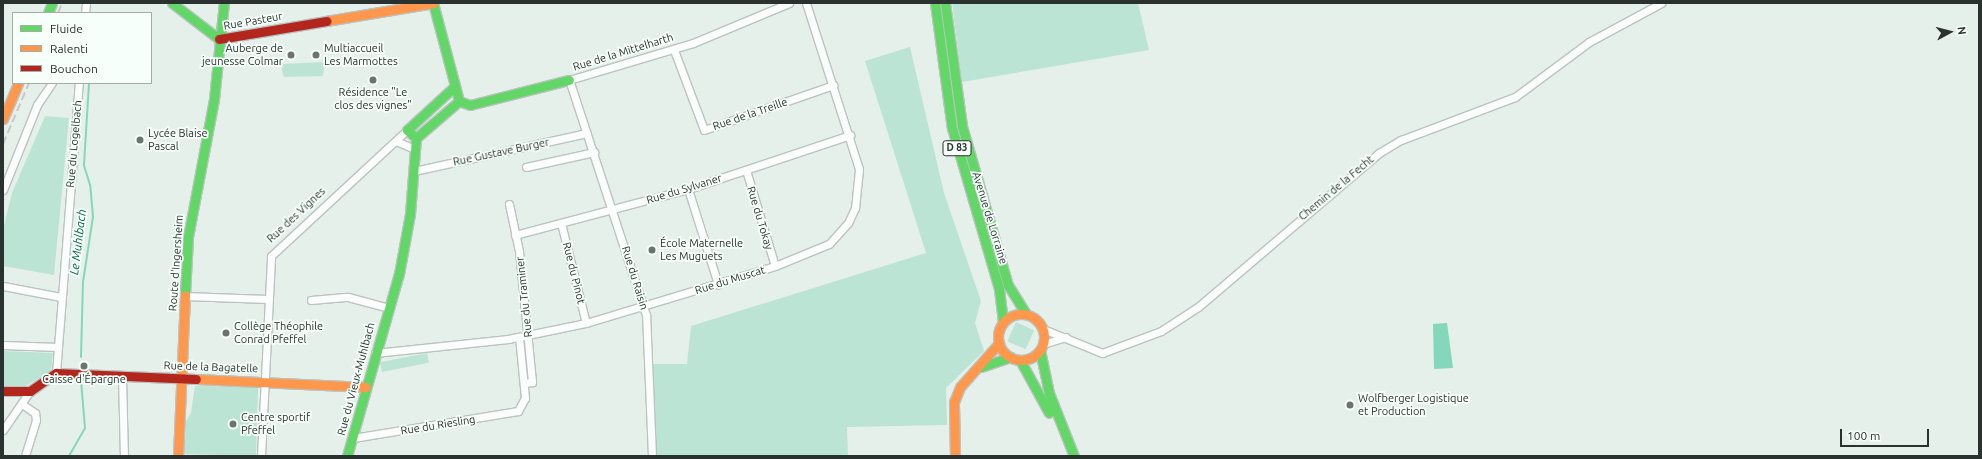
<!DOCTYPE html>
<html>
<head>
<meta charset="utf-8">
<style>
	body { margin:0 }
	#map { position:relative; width:1982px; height:459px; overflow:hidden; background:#e5f0eb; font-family:Ubuntu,sans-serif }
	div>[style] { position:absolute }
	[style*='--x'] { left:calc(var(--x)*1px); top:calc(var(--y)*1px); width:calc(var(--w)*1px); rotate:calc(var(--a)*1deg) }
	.green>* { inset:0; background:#bce4d4; transform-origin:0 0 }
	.water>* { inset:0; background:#84d7bb }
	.stream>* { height:2px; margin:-1px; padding:0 1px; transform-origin:1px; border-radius:1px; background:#84d7bb }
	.roads { filter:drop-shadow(1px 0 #bbc3c0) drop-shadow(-1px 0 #bbc3c0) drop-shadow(0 1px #bbc3c0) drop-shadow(0 -1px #bbc3c0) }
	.street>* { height:7px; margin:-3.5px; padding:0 3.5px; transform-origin:3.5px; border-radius:3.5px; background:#fbfdfc }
	.fast>* { height:9px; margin:-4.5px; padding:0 4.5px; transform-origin:4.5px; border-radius:4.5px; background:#63d668 }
	.slow>* { height:9px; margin:-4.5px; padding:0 4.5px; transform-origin:4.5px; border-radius:4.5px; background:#ff974d }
	.slow>.ring { margin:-4.5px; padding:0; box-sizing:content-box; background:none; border:9px solid #ff974d; border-radius:50% }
	.jam>* { height:9px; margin:-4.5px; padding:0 4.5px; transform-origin:4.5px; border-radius:4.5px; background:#b3261e }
	.rail>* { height:2px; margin-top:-1px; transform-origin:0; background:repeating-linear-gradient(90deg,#c6c9c7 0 8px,transparent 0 12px) }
	.dots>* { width:11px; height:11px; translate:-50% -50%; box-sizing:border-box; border:2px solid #f7fffb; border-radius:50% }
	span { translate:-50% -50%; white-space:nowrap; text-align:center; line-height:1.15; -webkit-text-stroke:3.5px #f7fffb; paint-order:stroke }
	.shield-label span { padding:1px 3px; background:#f7fffb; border:1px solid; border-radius:3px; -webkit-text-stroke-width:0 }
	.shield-label { font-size:10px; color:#2a322f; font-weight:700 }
	.street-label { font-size:11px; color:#2a322f }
	.poi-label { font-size:11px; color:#2a322f }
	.right { translate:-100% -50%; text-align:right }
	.left { translate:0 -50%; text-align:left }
	.water-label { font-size:12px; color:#09664e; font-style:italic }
	.frame { position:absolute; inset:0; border:4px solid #2a322f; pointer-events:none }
	.legend { position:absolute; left:12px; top:12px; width:140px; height:72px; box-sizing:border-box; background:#f7fffb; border:1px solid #a5ada9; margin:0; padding:5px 7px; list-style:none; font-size:12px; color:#2a322f }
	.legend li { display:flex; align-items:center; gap:8px; height:20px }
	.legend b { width:20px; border:1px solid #a5ada9 }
	.north { position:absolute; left:1930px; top:12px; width:40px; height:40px; -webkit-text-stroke:3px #f7fffb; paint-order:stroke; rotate:83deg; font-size:11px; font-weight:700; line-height:16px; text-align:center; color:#2a322f }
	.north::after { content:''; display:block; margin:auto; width:14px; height:18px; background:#2a322f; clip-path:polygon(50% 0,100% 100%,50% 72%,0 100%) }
	.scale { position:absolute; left:1840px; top:429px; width:89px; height:18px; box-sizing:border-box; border:2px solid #2a322f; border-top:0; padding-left:5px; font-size:12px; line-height:14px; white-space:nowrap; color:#2a322f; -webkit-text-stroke:3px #f7fffb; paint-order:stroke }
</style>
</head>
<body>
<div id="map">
	<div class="green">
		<i style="clip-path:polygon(952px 3px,1138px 3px,1149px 50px,962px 82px)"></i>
		<i style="clip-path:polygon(910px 47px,944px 193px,981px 301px,975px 323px,984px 351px,946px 388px,947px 425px,847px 427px,848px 456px,655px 456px,653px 364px,687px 364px,691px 326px,926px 253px,865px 61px)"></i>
		<i style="clip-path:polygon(325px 62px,323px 76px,284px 77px,282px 71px,283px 64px)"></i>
		<i style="clip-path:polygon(45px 116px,69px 118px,54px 275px,3px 266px,3px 229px,12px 193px)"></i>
		<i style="left:1016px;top:322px;width:20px;height:21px;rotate:24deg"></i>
		<i style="clip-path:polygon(3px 351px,53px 353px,51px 371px,24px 387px,3px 388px)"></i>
		<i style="left:427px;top:353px;width:10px;height:48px;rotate:79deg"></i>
		<i style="clip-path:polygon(195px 386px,258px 387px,256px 456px,184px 454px,186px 421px,191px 413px)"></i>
	</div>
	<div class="water">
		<i style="clip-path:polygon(1447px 323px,1453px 368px,1434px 369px,1433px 324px)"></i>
	</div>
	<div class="stream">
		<i style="--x:81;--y:357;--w:75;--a:-88.5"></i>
		<i style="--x:83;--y:282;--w:66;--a:-81.3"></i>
		<i style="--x:93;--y:217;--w:32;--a:-95"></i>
		<i style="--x:90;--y:185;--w:21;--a:-107"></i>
		<i style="--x:84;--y:165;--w:82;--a:-86.5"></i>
		<i style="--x:69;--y:456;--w:32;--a:-60"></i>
		<i style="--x:85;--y:428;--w:48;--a:-94.8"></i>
	</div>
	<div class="roads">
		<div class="street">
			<i style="--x:85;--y:13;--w:10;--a:-84"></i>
			<i style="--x:674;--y:50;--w:85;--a:69.4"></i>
			<i style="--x:704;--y:130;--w:137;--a:-19.2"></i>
			<i style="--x:396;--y:141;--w:21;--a:23"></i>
			<i style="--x:526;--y:167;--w:70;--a:-12.4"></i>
			<i style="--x:746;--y:170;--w:100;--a:73.2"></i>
			<i style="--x:414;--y:171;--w:177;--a:-12.4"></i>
			<i style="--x:688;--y:189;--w:100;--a:72.5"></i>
			<i style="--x:3;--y:190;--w:92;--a:-68.2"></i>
			<i style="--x:37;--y:105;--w:27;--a:-56"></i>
			<i style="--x:509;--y:204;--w:48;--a:78"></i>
			<i style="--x:519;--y:251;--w:132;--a:84.3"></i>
			<i style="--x:532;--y:382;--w:8;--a:173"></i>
			<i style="--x:561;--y:223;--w:103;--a:76"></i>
			<i style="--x:515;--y:235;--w:179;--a:-14.9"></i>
			<i style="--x:688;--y:189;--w:171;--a:-18.4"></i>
			<i style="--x:3;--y:286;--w:59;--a:10.7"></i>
			<i style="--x:185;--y:296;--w:82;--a:2.1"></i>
			<i style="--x:311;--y:300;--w:37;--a:-5"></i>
			<i style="--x:348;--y:297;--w:42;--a:15"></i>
			<i style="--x:1043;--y:329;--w:64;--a:22.1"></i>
			<i style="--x:1102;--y:353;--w:63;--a:-20.4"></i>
			<i style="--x:1161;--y:331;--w:44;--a:-33"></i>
			<i style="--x:1198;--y:307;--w:238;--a:-40.4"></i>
			<i style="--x:1379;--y:153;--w:26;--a:-31"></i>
			<i style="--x:1401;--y:140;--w:122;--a:-20.7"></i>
			<i style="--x:1515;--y:97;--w:92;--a:-36.6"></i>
			<i style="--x:1589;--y:42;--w:82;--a:-28.4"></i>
			<i style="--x:1043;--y:344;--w:24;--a:-17"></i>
			<i style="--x:3;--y:345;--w:55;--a:2.1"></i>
			<i style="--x:375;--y:353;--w:134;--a:-6"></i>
			<i style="--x:508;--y:339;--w:80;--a:-11.6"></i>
			<i style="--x:586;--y:323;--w:197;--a:-16.8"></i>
			<i style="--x:775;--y:266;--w:58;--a:-22.2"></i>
			<i style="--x:829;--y:244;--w:28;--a:-48"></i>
			<i style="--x:848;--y:223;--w:17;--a:-65"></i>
			<i style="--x:855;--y:208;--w:39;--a:-84"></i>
			<i style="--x:859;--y:169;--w:174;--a:-107.7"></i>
			<i style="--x:56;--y:373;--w:291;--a:-85.5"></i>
			<i style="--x:122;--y:376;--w:80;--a:88.6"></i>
			<i style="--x:22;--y:404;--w:16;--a:35"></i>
			<i style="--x:35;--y:413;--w:7;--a:82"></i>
			<i style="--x:36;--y:420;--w:38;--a:107"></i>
			<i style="--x:3;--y:430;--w:47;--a:-55.3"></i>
			<i style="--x:353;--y:438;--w:167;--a:-9.3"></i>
			<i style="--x:518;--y:411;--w:15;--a:-62"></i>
			<i style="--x:525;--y:398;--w:61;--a:-95.6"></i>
			<i style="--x:261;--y:456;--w:200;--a:-87.1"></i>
			<i style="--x:271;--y:256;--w:185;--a:-42.8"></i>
			<i style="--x:652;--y:456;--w:141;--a:-92.4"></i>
			<i style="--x:646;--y:315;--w:247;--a:-108.1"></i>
			<i style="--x:569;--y:80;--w:129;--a:-16.6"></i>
			<i style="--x:693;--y:43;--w:104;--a:-22.6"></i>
		</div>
		<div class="fast">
			<i style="--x:172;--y:3;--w:59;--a:37.5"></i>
			<i style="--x:433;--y:3;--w:101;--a:75.1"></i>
			<i style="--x:935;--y:3;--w:126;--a:82.3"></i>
			<i style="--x:952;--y:128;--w:168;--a:73.7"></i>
			<i style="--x:999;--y:289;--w:33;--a:83"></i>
			<i style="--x:945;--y:3;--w:124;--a:82.1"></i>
			<i style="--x:962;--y:126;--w:166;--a:73.9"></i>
			<i style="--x:1008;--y:285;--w:34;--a:58"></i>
			<i style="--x:48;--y:13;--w:11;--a:-68"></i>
			<i style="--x:459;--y:101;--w:12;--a:20"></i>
			<i style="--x:470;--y:105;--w:102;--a:-14.2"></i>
			<i style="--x:416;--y:138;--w:12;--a:-138"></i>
			<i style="--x:407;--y:130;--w:64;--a:-42.5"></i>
			<i style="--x:416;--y:138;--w:57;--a:-40.7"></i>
			<i style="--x:185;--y:295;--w:58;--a:-87"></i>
			<i style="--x:188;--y:237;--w:140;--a:-79.3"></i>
			<i style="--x:214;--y:99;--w:97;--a:-84.1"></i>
			<i style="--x:1040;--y:350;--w:44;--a:78.2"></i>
			<i style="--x:1049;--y:393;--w:68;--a:68.4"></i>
			<i style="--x:1020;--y:360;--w:60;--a:61.3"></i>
			<i style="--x:981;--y:367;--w:31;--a:-19"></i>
			<i style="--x:347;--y:456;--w:189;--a:-74.1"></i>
			<i style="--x:399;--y:274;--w:61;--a:-79.6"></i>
			<i style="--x:410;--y:214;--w:76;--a:-85.5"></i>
		</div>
		<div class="slow">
			<i style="--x:326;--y:21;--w:109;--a:-9.5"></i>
			<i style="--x:3;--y:119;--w:39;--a:-67"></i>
			<i class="ring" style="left:998px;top:314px;width:37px;height:37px"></i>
			<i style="--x:196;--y:379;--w:170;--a:2.7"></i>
			<i style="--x:178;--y:456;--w:161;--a:-87.5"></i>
			<i style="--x:955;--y:456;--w:54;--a:-91.1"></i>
			<i style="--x:954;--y:402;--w:16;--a:-68"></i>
			<i style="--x:960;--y:387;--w:59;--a:-48.4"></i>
		</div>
		<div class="jam">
			<i style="--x:219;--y:39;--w:109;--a:-9.5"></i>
			<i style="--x:3;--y:391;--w:27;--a:0"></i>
			<i style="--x:30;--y:391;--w:32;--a:-35"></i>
			<i style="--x:56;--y:373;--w:140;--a:2.5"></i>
		</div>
	</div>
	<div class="rail">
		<i style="--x:58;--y:13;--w:11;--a:-68"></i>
		<i style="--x:3;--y:144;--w:66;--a:-66.9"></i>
	</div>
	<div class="dots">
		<i style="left:291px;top:55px;background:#6b7471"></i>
		<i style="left:316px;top:55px;background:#6b7471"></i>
		<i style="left:373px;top:80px;background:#6b7471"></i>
		<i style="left:140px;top:140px;background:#6b7471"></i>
		<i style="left:652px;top:250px;background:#6b7471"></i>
		<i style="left:226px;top:333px;background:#6b7471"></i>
		<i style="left:84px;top:366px;background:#6b7471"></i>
		<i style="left:1350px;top:405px;background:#6b7471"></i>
		<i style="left:233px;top:424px;background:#6b7471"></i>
	</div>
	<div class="shield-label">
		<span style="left:957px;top:148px">D 83</span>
	</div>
	<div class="street-label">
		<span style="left:253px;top:21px;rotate:-10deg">Rue Pasteur</span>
		<span style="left:623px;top:52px;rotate:-17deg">Rue de la Mittelharth</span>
		<span style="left:750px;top:114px;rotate:-19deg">Rue de la Treille</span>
		<span style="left:74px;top:144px;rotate:-85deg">Rue du Logelbach</span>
		<span style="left:501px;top:152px;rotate:-12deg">Rue Gustave Burger</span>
		<span style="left:1336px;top:188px;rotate:-40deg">Chemin de la Fecht</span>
		<span style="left:684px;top:189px;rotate:-17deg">Rue du Sylvaner</span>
		<span style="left:296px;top:215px;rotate:-43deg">Rue des Vignes</span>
		<span style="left:760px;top:218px;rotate:73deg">Rue du Tokay</span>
		<span style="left:990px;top:218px;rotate:73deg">Avenue de Lorraine</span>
		<span style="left:176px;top:263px;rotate:-86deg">Route d'Ingersheim</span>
		<span style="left:574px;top:273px;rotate:76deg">Rue du Pinot</span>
		<span style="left:635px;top:278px;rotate:73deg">Rue du Raisin</span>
		<span style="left:730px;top:280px;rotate:-17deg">Rue du Muscat</span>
		<span style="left:524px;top:297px;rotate:-96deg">Rue du Traminer</span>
		<span style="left:211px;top:367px;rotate:2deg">Rue de la Bagatelle</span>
		<span style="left:356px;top:379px;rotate:-75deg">Rue du Vieux-Muhlbach</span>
		<span style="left:438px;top:425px;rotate:-9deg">Rue du Riesling</span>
	</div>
	<div class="poi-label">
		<span class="right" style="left:283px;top:55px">Auberge de<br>jeunesse Colmar</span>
		<span class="left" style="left:324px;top:55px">Multiaccueil<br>Les Marmottes</span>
		<span style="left:373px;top:99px">Résidence "Le<br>clos des vignes"</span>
		<span class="left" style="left:148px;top:140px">Lycée Blaise<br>Pascal</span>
		<span class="left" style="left:660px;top:250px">École Maternelle<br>Les Muguets</span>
		<span class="left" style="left:234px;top:333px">Collège Théophile<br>Conrad Pfeffel</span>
		<span style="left:84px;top:379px">Caisse d'Épargne</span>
		<span class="left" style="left:1358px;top:405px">Wolfberger Logistique<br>et Production</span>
		<span class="left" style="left:241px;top:424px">Centre sportif<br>Pfeffel</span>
	</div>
	<div class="water-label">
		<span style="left:78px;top:242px;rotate:-83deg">Le Muhlbach</span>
	</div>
	<div class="frame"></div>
	<ul class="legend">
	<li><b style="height:5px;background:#63d668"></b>Fluide</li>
	<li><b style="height:5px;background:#ff974d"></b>Ralenti</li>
	<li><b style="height:5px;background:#b3261e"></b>Bouchon</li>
	</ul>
	<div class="north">N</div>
	<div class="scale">100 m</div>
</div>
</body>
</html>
